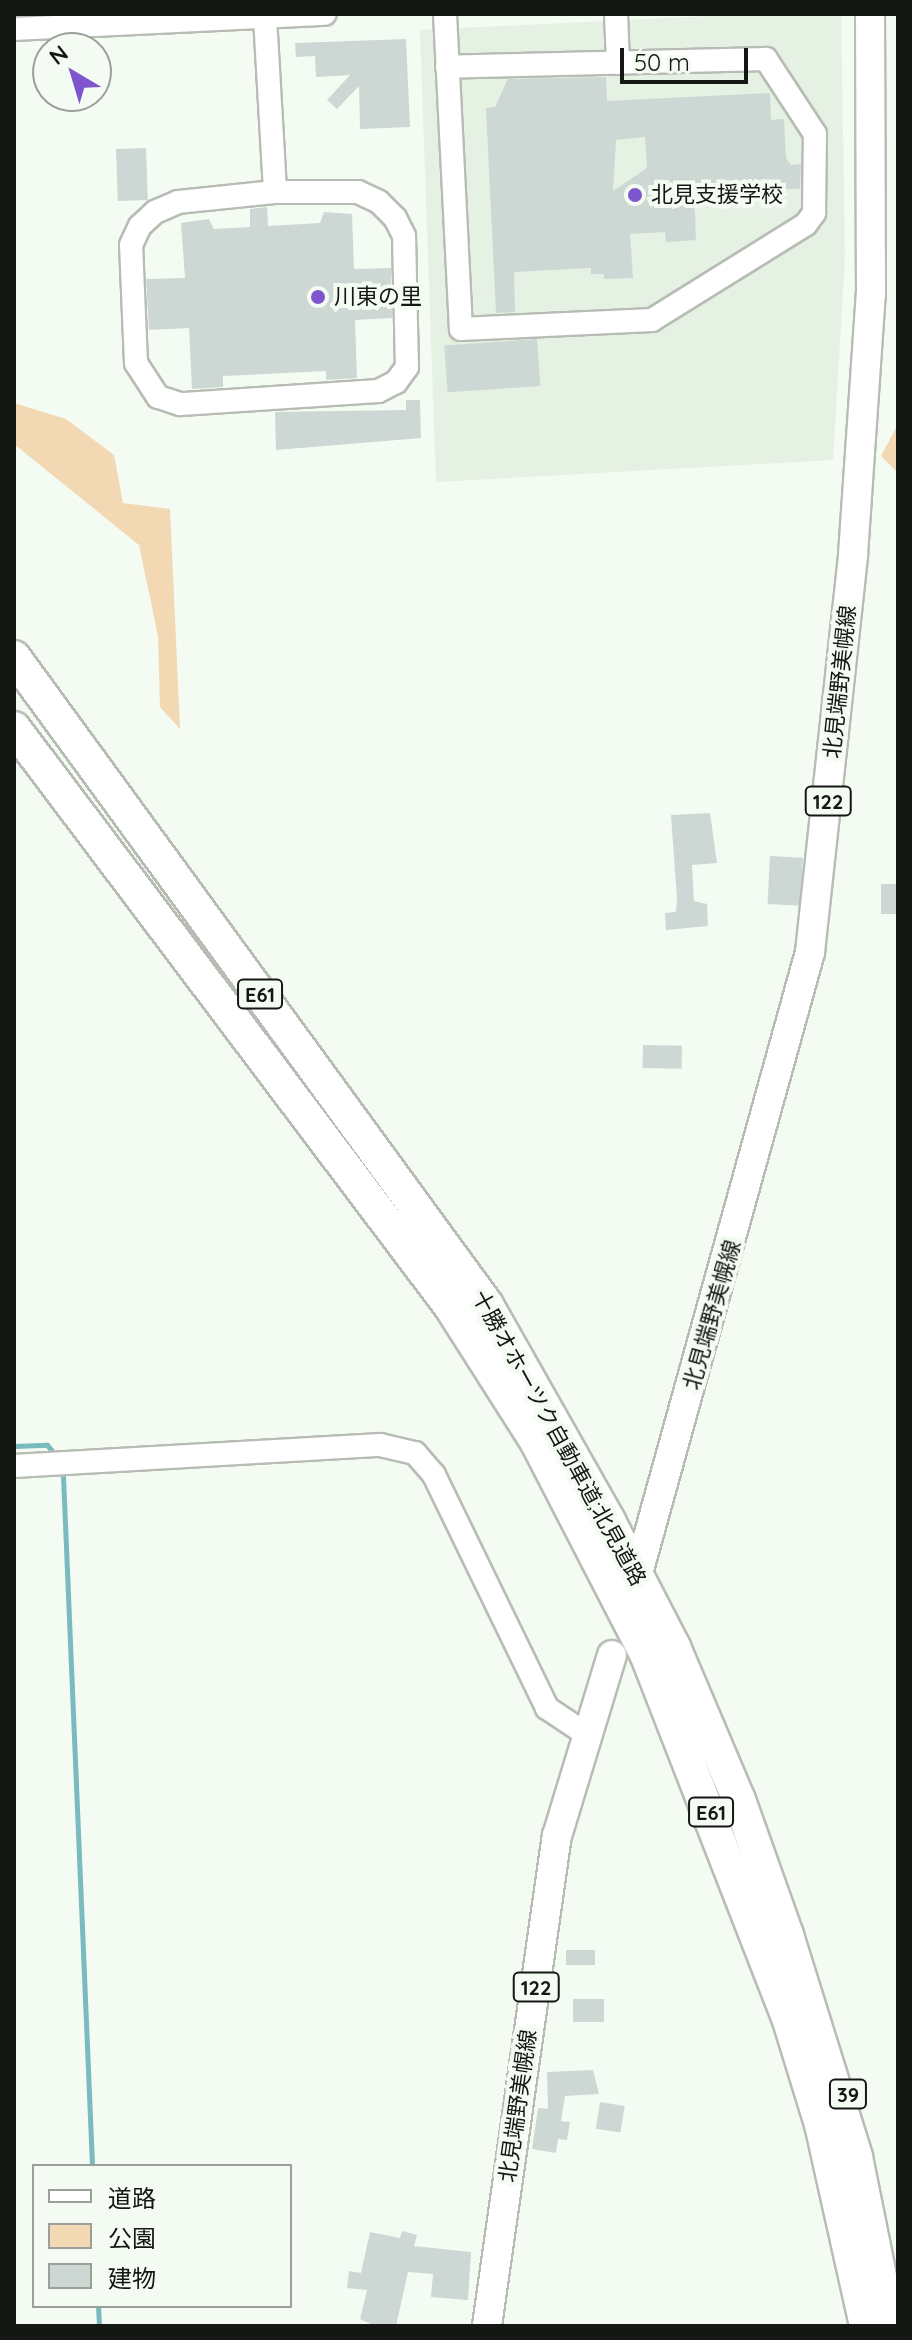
<!DOCTYPE html>
<html>
<head>
<meta charset="utf-8">
<style>
	body { margin:0 }
	#map { position:relative; width:912px; height:2340px; overflow:hidden; background:#f4fbf2; font-family:Quicksand,"Noto Sans JP",sans-serif }
	div>[style] { position:absolute }
	[style*='--x'] { left:calc(var(--x)*1px); top:calc(var(--y)*1px); width:calc(var(--w)*1px); rotate:calc(var(--a)*1deg) }
	.built>* { inset:0; background:#e5f1e2 }
	.green>* { inset:0; background:#f2d8b3 }
	.stream>* { height:5px; margin:-2.5px; padding:0 2.5px; transform-origin:2.5px; border-radius:2.5px; background:#7abbc0 }
	.building>* { inset:0; background:#cdd8d4; transform-origin:0 0 }
	.roads { filter:drop-shadow(2px 0 #b7bdb5) drop-shadow(-2px 0 #b7bdb5) drop-shadow(0 2px #b7bdb5) drop-shadow(0 -2px #b7bdb5) }
	.minor>* { height:22px; margin:-11px; padding:0 11px; transform-origin:11px; border-radius:11px; background:#fff }
	.major>* { height:28px; margin:-14px; padding:0 14px; transform-origin:14px; border-radius:14px; background:#fff }
	.highway>* { height:32px; margin:-16px; padding:0 16px; transform-origin:16px; border-radius:16px; background:#fff }
	.dots>* { width:22px; height:22px; translate:-50% -50%; box-sizing:border-box; border:4px solid #f4fbf2; border-radius:50% }
	span { translate:-50% -50%; white-space:nowrap; text-align:center; line-height:1.15; -webkit-text-stroke:8px #f4fbf2; paint-order:stroke }
	.shield-label span { padding:2px 6px; background:#f4fbf2; border:2px solid; border-radius:6px; -webkit-text-stroke-width:0 }
	.shield-label { font-size:20px; color:#141714; font-weight:700 }
	.poi-label { font-size:22px; color:#141714 }
	.left { translate:0 -50%; text-align:left }
	.street-label { font-size:22px; color:#141714 }
	.frame { position:absolute; inset:0; border:16px solid #141714; pointer-events:none }
	.legend { position:absolute; left:32px; top:2164px; width:260px; height:144px; box-sizing:border-box; background:#f4fbf2; border:2px solid #9aa099; margin:0; padding:10px 14px; list-style:none; font-size:24px; color:#141714 }
	.legend li { display:flex; align-items:center; gap:16px; height:40px }
	.legend b { width:40px; border:2px solid #9aa099 }
	.north { position:absolute; left:32px; top:32px; width:80px; height:80px; box-sizing:border-box; background:#f4fbf2; border:2px solid #9aa099; border-radius:50%; rotate:322deg; font-size:22px; font-weight:700; line-height:32px; text-align:center; color:#141714 }
	.north::after { content:''; display:block; margin:auto; width:28px; height:36px; background:#7e55cf; clip-path:polygon(50% 0,100% 100%,50% 72%,0 100%) }
	.scale { position:absolute; left:620px; top:48px; width:128px; height:36px; box-sizing:border-box; border:4px solid #141714; border-top:0; padding-left:10px; font-size:24px; line-height:28px; white-space:nowrap; color:#141714; -webkit-text-stroke:6px #f4fbf2; paint-order:stroke }
</style>
</head>
<body>
<div id="map">
	<div class="built">
		<i style="clip-path:polygon(749px 14px,841px 14px,845px 257px,833px 460px,436px 482px,420px 30px)"></i>
	</div>
	<div class="green">
		<i style="clip-path:polygon(14px 403px,66px 419px,114px 455px,123px 503px,170px 509px,180px 729px,160px 707px,158px 636px,139px 545px,14px 444px)"></i>
		<i style="clip-path:polygon(898px 424px,898px 473px,881px 456px)"></i>
	</div>
	<div class="stream">
		<i style="--x:14;--y:1446;--w:33;--a:-2"></i>
		<i style="--x:47;--y:1445;--w:11;--a:49"></i>
		<i style="--x:63;--y:1476;--w:691;--a:87.59"></i>
		<i style="--x:98;--y:2306;--w:20;--a:87"></i>
	</div>
	<div class="building">
		<i style="clip-path:polygon(406px 39px,410px 127px,360px 129px,359px 86px,337px 109px,327px 100px,350px 75px,316px 77px,315px 56px,296px 57px,295px 43px)"></i>
		<i style="clip-path:polygon(evenodd,606px 77px,607px 101px,770px 93px,771px 120px,784px 119px,786px 158px,791px 165px,801px 164px,800px 189px,694px 190px,696px 240px,666px 242px,665px 232px,630px 234px,633px 278px,604px 279px,604px 274px,591px 274px,591px 268px,514px 272px,515px 312px,496px 313px,486px 108px,495px 107px,508px 79px,606px 77px,645px 137px,647px 168px,613px 191px,616px 140px,645px 137px)"></i>
		<i style="left:146px;top:148px;width:52px;height:30px;rotate:88deg"></i>
		<i style="clip-path:polygon(267px 207px,268px 226px,320px 223px,324px 212px,352px 214px,354px 269px,391px 268px,392px 318px,355px 320px,357px 378px,326px 380px,326px 371px,223px 376px,223px 387px,192px 389px,189px 328px,149px 330px,146px 279px,185px 278px,181px 223px,209px 219px,214px 229px,250px 227px,250px 209px)"></i>
		<i style="left:537px;top:339px;width:47px;height:93px;rotate:86deg"></i>
		<i style="clip-path:polygon(406px 400px,420px 400px,421px 438px,276px 450px,275px 412px,406px 410px)"></i>
		<i style="clip-path:polygon(710px 813px,717px 863px,692px 865px,694px 901px,707px 904px,708px 926px,666px 930px,665px 913px,676px 912px,677px 899px,671px 815px)"></i>
		<i style="left:770px;top:856px;width:33px;height:48px;rotate:3deg"></i>
		<i style="left:881px;top:884px;width:16px;height:30px"></i>
		<i style="left:643px;top:1045px;width:39px;height:23px;rotate:1deg"></i>
		<i style="left:595px;top:1950px;width:15px;height:29px;rotate:90deg"></i>
		<i style="left:573px;top:1999px;width:31px;height:23px"></i>
		<i style="clip-path:polygon(593px 2070px,599px 2094px,565px 2096px,561px 2121px,570px 2122px,567px 2140px,558px 2139px,556px 2153px,532px 2149px,538px 2108px,548px 2109px,547px 2072px)"></i>
		<i style="left:600px;top:2102px;width:25px;height:27px;rotate:9deg"></i>
		<i style="clip-path:polygon(402px 2231px,417px 2235px,414px 2246px,471px 2252px,468px 2300px,431px 2297px,433px 2274px,408px 2272px,396px 2326px,375px 2326px,360px 2319px,367px 2290px,347px 2288px,349px 2271px,361px 2273px,370px 2232px,400px 2238px)"></i>
	</div>
	<div class="roads">
		<div class="minor">
			<i style="--x:445;--y:14;--w:315;--a:87.1"></i>
			<i style="--x:461;--y:329;--w:191;--a:-2.7"></i>
			<i style="--x:652;--y:320;--w:181;--a:-31.9"></i>
			<i style="--x:806;--y:224;--w:14;--a:-54"></i>
			<i style="--x:814;--y:213;--w:79;--a:-89.3"></i>
			<i style="--x:815;--y:134;--w:90;--a:-123.2"></i>
			<i style="--x:766;--y:59;--w:319;--a:178.6"></i>
			<i style="--x:616;--y:14;--w:49;--a:87.7"></i>
			<i style="--x:265;--y:17;--w:175;--a:86.7"></i>
			<i style="--x:14;--y:29;--w:311;--a:-2.8"></i>
			<i style="--x:275;--y:192;--w:83;--a:0"></i>
			<i style="--x:358;--y:192;--w:23;--a:25"></i>
			<i style="--x:379;--y:202;--w:23;--a:45"></i>
			<i style="--x:395;--y:218;--w:20;--a:63"></i>
			<i style="--x:404;--y:236;--w:131;--a:88.7"></i>
			<i style="--x:407;--y:367;--w:19;--a:126"></i>
			<i style="--x:396;--y:382;--w:20;--a:153"></i>
			<i style="--x:378;--y:391;--w:198;--a:176.2"></i>
			<i style="--x:180;--y:404;--w:23;--a:-162"></i>
			<i style="--x:158;--y:397;--w:40;--a:-122.9"></i>
			<i style="--x:136;--y:363;--w:118;--a:-92.4"></i>
			<i style="--x:131;--y:245;--w:21;--a:-65"></i>
			<i style="--x:140;--y:226;--w:21;--a:-43"></i>
			<i style="--x:155;--y:212;--w:25;--a:-23"></i>
			<i style="--x:178;--y:202;--w:98;--a:-5.9"></i>
			<i style="--x:14;--y:1466;--w:367;--a:-3.3"></i>
			<i style="--x:380;--y:1445;--w:36;--a:13"></i>
			<i style="--x:415;--y:1453;--w:29;--a:49"></i>
			<i style="--x:434;--y:1475;--w:259;--a:64.1"></i>
			<i style="--x:547;--y:1708;--w:47;--a:33.7"></i>
		</div>
		<div class="major">
			<i style="--x:640;--y:1566;--w:637;--a:-74.52"></i>
			<i style="--x:810;--y:952;--w:399;--a:-83.8"></i>
			<i style="--x:853;--y:555;--w:262;--a:-86.1"></i>
			<i style="--x:871;--y:294;--w:280;--a:-90.2"></i>
			<i style="--x:487;--y:2326;--w:495;--a:-81.9"></i>
			<i style="--x:557;--y:1836;--w:189;--a:-73.1"></i>
		</div>
		<div class="highway">
			<i style="--x:14;--y:657;--w:802;--a:53.87"></i>
			<i style="--x:487;--y:1305;--w:248;--a:60.5"></i>
			<i style="--x:609;--y:1521;--w:142;--a:62.7"></i>
			<i style="--x:674;--y:1647;--w:166;--a:67"></i>
			<i style="--x:739;--y:1800;--w:143;--a:70.4"></i>
			<i style="--x:787;--y:1935;--w:232;--a:72.7"></i>
			<i style="--x:856;--y:2157;--w:172;--a:78.6"></i>
			<i style="--x:14;--y:728;--w:724;--a:52.97"></i>
			<i style="--x:450;--y:1306;--w:160;--a:57.5"></i>
			<i style="--x:536;--y:1441;--w:242;--a:62.7"></i>
			<i style="--x:647;--y:1656;--w:388;--a:68.7"></i>
			<i style="--x:788;--y:2017;--w:112;--a:72.9"></i>
			<i style="--x:821;--y:2124;--w:207;--a:77.4"></i>
		</div>
	</div>
	<div class="dots">
		<i style="left:635px;top:195px;background:#7e55cf"></i>
		<i style="left:318px;top:297px;background:#7e55cf"></i>
	</div>
	<div class="shield-label">
		<span style="left:828px;top:801px">122</span>
		<span style="left:260px;top:994px">E61</span>
		<span style="left:711px;top:1812px">E61</span>
		<span style="left:536px;top:1987px">122</span>
		<span style="left:848px;top:2094px">39</span>
	</div>
	<div class="poi-label">
		<span class="left" style="left:651px;top:195px">北見支援学校</span>
		<span class="left" style="left:334px;top:297px">川東の里</span>
	</div>
	<div class="street-label">
		<span style="left:840px;top:682px;rotate:-84deg">北見端野美幌線</span>
		<span style="left:712px;top:1315px;rotate:-74deg">北見端野美幌線</span>
		<span style="left:559px;top:1438px;rotate:61deg">十勝オホーツク自動車道;北見道路</span>
		<span style="left:518px;top:2106px;rotate:-82deg">北見端野美幌線</span>
	</div>
	<div class="frame"></div>
	<ul class="legend">
	<li><b style="height:10px;background:#fff"></b>道路</li>
	<li><b style="height:22px;background:#f2d8b3"></b>公園</li>
	<li><b style="height:22px;background:#cdd8d4"></b>建物</li>
	</ul>
	<div class="north">N</div>
	<div class="scale">50 m</div>
</div>
</body>
</html>
